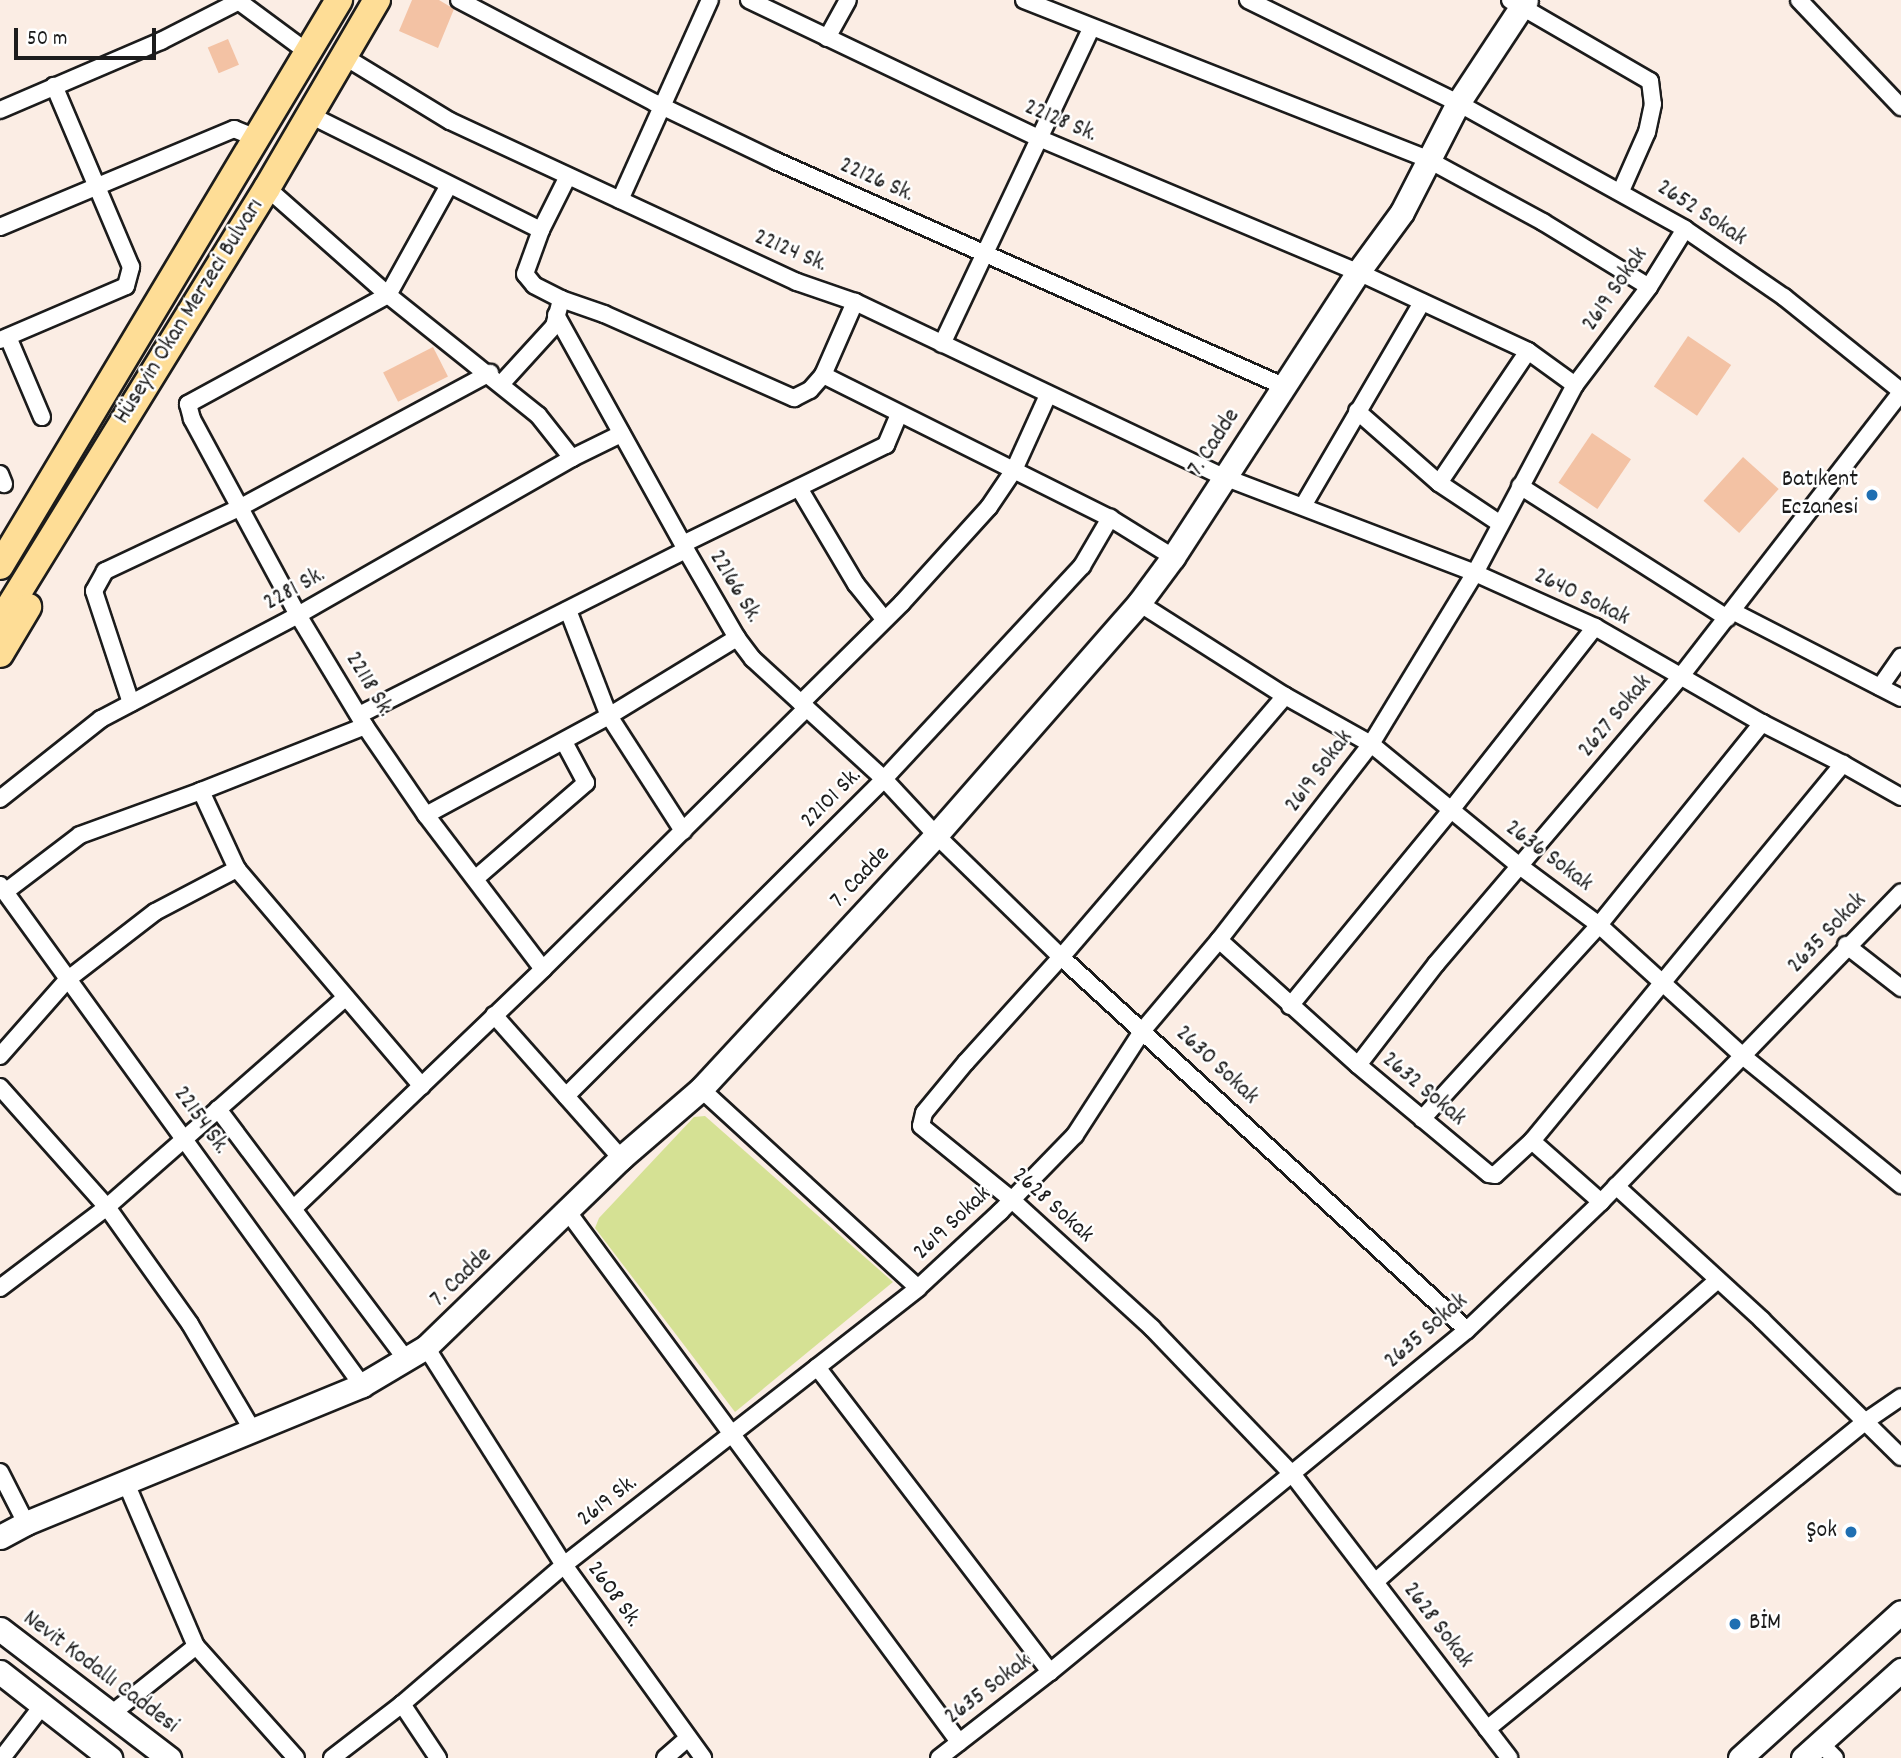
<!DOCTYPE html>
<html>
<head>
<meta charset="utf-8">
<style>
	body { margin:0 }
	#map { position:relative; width:1901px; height:1758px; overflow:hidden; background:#fbede4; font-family:Dekko,sans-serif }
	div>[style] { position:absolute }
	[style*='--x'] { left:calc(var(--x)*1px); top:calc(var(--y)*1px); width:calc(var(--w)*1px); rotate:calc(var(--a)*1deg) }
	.green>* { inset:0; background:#d5e194 }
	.building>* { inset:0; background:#f3c2a4; transform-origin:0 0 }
	.roads { filter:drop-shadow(2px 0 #1c1c1c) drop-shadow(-2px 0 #1c1c1c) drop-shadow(0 2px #1c1c1c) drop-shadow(0 -2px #1c1c1c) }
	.street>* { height:16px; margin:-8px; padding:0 8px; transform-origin:8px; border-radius:8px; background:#fff }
	.secondary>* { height:23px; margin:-11.5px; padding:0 11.5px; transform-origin:11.5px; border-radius:11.5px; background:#fff }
	.primary>* { height:26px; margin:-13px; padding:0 13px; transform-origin:13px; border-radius:13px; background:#fedd96 }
	.dots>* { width:19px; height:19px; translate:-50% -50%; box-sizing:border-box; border:4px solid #fff; border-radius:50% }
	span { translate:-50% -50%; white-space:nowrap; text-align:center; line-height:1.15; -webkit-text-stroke:5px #fff; paint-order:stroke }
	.street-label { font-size:24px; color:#1c1c1c }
	.poi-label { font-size:24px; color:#1c1c1c }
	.right { translate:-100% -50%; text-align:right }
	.left { translate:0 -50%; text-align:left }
	.scale { position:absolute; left:14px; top:28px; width:142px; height:32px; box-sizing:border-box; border:4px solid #1c1c1c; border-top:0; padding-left:9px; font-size:21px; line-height:24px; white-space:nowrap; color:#1c1c1c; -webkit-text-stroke:5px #fff; paint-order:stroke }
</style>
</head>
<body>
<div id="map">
	<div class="green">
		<i style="clip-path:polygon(705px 1116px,893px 1282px,735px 1412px,595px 1228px,599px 1218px,694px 1117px)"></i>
	</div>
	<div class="building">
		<i style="clip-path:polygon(412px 0,439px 0,454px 9px,438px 48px,399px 31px)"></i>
		<i style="left:228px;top:39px;width:28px;height:22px;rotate:67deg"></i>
		<i style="left:1688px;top:336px;width:52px;height:61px;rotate:34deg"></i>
		<i style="left:433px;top:347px;width:33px;height:56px;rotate:63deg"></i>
		<i style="left:1592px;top:433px;width:47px;height:60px;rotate:34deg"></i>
		<i style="left:1743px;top:457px;width:48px;height:59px;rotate:42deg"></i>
	</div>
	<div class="roads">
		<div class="street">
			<i style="--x:237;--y:0;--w:86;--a:36.5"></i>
			<i style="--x:459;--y:0;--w:221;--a:27.7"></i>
			<i style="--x:655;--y:103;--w:134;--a:25.6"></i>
			<i style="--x:776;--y:161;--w:555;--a:23.93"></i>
			<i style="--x:749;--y:0;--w:323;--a:25.5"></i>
			<i style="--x:1041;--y:139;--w:344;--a:22.8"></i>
			<i style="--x:1358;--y:272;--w:187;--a:24.9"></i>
			<i style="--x:1528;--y:351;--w:58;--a:35.9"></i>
			<i style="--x:1024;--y:0;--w:433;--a:21.5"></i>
			<i style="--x:1427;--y:159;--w:132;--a:28.5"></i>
			<i style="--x:1543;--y:222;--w:124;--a:31.5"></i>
			<i style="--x:1248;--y:0;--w:234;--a:26.1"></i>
			<i style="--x:1458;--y:103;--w:260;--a:29"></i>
			<i style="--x:1685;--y:229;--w:120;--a:34.5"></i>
			<i style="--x:1784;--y:297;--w:150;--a:38.8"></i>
			<i style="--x:1510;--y:0;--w:162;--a:30.1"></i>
			<i style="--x:1650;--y:81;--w:23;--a:83"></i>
			<i style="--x:1653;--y:104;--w:29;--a:102"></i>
			<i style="--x:1647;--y:132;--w:64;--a:113.8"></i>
			<i style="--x:1799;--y:0;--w:148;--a:46.4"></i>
			<i style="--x:827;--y:38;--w:43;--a:-61.1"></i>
			<i style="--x:345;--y:57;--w:123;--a:31.4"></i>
			<i style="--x:450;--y:121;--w:383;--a:24.9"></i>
			<i style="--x:797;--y:282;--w:61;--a:19"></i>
			<i style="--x:855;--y:302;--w:408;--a:25.4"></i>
			<i style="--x:1224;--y:477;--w:269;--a:20.9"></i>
			<i style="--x:1475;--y:573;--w:132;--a:24.2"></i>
			<i style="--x:1595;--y:627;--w:193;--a:29.9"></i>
			<i style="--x:1762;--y:723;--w:91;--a:26.8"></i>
			<i style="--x:1843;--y:764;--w:67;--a:29.6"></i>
			<i style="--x:0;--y:110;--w:175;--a:-23.2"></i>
			<i style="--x:161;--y:41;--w:88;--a:-27.1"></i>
			<i style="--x:310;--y:115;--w:258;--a:26.5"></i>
			<i style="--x:449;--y:185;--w:126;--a:119"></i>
			<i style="--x:388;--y:295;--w:228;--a:151.4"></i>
			<i style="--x:188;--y:404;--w:16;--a:75"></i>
			<i style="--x:192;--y:419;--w:223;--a:61.6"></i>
			<i style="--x:298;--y:615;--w:130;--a:58.9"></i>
			<i style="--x:365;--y:726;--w:108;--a:55.6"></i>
			<i style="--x:426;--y:815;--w:193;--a:52.8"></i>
			<i style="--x:267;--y:188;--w:162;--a:41.5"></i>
			<i style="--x:388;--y:295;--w:192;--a:38.7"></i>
			<i style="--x:538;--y:415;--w:55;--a:51.7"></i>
			<i style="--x:620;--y:200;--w:219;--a:-65.8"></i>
			<i style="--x:0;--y:227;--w:254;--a:-22.7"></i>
			<i style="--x:234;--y:129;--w:24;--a:22"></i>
			<i style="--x:561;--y:299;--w:46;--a:19.2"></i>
			<i style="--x:604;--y:314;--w:208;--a:23.9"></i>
			<i style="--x:794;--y:398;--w:18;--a:-27"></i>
			<i style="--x:810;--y:390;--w:20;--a:-49"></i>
			<i style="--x:823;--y:375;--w:80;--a:-66.3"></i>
			<i style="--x:556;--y:315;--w:269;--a:61"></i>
			<i style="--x:686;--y:550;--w:102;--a:59.9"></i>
			<i style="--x:737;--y:638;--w:26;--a:53"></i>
			<i style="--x:753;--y:659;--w:178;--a:42.5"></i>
			<i style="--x:884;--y:779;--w:76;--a:47.1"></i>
			<i style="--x:936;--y:835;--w:175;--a:44.3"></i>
			<i style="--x:1061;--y:957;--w:551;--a:42.57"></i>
			<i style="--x:8;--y:337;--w:87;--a:67"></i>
			<i style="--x:0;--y:340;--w:137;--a:-23.2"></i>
			<i style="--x:126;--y:286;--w:20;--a:-75"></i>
			<i style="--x:131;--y:267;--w:197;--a:-113"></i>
			<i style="--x:942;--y:344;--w:348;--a:-64.7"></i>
			<i style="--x:823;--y:375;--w:321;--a:26.5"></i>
			<i style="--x:1110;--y:518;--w:74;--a:31.8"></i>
			<i style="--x:502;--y:383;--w:77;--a:-47.6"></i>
			<i style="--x:554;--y:326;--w:28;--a:-75"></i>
			<i style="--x:561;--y:299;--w:30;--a:-153"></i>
			<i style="--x:534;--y:285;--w:14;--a:-129"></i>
			<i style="--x:525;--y:274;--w:47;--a:-70"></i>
			<i style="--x:541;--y:230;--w:60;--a:-63.4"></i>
			<i style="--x:1357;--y:411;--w:109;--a:41.3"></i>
			<i style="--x:1439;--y:483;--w:72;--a:33.7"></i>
			<i style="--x:0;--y:474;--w:11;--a:68"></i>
			<i style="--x:1439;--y:483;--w:159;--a:-56"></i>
			<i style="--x:1520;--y:486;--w:246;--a:32.5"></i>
			<i style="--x:799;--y:488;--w:112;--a:59.3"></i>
			<i style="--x:856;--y:584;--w:45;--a:51.3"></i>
			<i style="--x:1303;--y:506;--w:236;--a:-59.7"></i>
			<i style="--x:683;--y:544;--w:226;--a:-26"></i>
			<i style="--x:886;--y:445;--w:34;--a:-67"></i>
			<i style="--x:1139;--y:603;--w:173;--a:32.5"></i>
			<i style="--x:1285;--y:696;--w:98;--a:29.2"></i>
			<i style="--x:1371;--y:744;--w:194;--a:39.4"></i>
			<i style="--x:1521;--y:867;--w:97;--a:36.6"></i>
			<i style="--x:1599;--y:925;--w:196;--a:42.3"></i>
			<i style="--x:1744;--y:1057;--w:203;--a:39.2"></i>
			<i style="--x:568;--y:610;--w:114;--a:68.9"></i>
			<i style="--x:609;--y:716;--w:137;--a:57.2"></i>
			<i style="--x:1732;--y:611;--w:190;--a:27.2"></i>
			<i style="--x:1880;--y:687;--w:37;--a:-55"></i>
			<i style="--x:1285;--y:696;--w:344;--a:130.6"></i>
			<i style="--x:1061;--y:957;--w:142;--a:132.1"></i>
			<i style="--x:966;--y:1062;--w:66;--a:129.5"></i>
			<i style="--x:924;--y:1113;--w:13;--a:103"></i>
			<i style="--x:921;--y:1126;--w:117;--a:39.1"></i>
			<i style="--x:1012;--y:1200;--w:190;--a:42.4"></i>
			<i style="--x:1152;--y:1328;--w:204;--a:46.2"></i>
			<i style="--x:1293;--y:1475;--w:356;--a:52.6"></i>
			<i style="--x:131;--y:703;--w:118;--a:-108.3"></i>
			<i style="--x:94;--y:591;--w:23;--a:-61"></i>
			<i style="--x:105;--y:571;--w:150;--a:-25.2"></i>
			<i style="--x:241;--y:507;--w:283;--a:-28.3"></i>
			<i style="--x:801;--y:703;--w:142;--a:-44.7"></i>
			<i style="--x:902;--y:603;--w:130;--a:-47.8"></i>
			<i style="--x:989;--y:507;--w:45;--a:-56"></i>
			<i style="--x:1014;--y:470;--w:82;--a:-65.6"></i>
			<i style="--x:359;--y:715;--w:366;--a:-26.8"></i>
			<i style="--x:201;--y:791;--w:86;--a:65.2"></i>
			<i style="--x:237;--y:869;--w:285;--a:49.6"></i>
			<i style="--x:0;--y:799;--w:129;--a:-38.4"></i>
			<i style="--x:101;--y:719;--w:223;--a:-27.8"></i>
			<i style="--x:298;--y:615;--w:316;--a:-29.8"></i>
			<i style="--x:572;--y:458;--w:55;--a:-26.1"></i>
			<i style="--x:426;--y:815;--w:208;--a:-28.4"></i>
			<i style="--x:609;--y:716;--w:150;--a:-31.4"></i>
			<i style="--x:475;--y:879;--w:147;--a:-40.9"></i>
			<i style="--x:586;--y:783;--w:47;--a:-118.2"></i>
			<i style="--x:0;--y:885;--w:617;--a:54.1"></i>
			<i style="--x:5;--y:892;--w:94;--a:-37.2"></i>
			<i style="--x:80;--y:835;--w:129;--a:-20"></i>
			<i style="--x:201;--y:791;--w:176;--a:-21.6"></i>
			<i style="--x:1219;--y:940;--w:187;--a:42"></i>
			<i style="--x:1358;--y:1065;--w:170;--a:39.8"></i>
			<i style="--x:1489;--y:1174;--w:6;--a:9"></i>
			<i style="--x:1495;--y:1175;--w:50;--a:-42.6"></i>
			<i style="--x:1532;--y:1141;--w:489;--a:-50.5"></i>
			<i style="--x:1846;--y:945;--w:70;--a:38"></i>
			<i style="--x:1290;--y:1006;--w:254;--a:-50.6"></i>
			<i style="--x:1451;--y:810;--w:233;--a:-51.8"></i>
			<i style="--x:494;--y:1015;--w:191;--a:48.4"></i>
			<i style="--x:0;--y:1056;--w:101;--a:-48.6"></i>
			<i style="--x:67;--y:980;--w:111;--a:-37.7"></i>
			<i style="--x:155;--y:912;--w:93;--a:-27.7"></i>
			<i style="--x:1358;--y:1065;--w:128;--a:-52.3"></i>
			<i style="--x:1436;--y:964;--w:378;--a:-49.6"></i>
			<i style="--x:1681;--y:676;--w:359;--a:-52.2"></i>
			<i style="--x:0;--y:1087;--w:161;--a:48.3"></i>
			<i style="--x:107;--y:1207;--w:143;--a:54.6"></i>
			<i style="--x:190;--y:1324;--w:124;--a:59.5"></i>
			<i style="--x:701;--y:1089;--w:294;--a:42.5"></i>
			<i style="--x:566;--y:1096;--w:449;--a:-44.9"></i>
			<i style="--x:884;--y:779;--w:291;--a:-47.1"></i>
			<i style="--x:1082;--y:566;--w:56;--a:-59.7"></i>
			<i style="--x:218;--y:1109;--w:313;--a:53.1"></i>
			<i style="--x:1422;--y:1119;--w:263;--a:-47.6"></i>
			<i style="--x:1599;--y:925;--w:260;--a:-51.1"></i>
			<i style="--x:1532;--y:1141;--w:92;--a:41.5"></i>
			<i style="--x:1616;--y:1186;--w:198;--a:42.5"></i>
			<i style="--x:1762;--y:1320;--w:195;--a:44.6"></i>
			<i style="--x:294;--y:1208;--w:345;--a:-43.8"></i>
			<i style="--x:543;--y:969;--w:371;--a:-44.7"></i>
			<i style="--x:568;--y:1212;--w:659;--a:53.58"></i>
			<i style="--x:0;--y:1288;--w:134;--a:-37.1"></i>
			<i style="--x:107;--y:1207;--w:317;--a:-41.3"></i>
			<i style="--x:426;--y:1347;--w:258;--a:57.7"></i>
			<i style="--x:564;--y:1565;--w:238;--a:54.2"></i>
			<i style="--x:817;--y:1367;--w:384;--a:52.6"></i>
			<i style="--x:0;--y:1472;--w:57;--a:63"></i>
			<i style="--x:126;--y:1483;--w:177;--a:66.8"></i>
			<i style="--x:196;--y:1646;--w:150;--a:48.2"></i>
			<i style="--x:1375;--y:1582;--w:456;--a:-41.4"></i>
			<i style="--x:402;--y:1704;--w:65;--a:56.3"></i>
			<i style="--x:110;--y:1715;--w:110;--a:-38.7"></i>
			<i style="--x:1487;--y:1729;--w:488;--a:-39.1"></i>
			<i style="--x:1866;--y:1421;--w:42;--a:-34.4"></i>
			<i style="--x:1820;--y:1743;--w:21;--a:45"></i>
			<i style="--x:2;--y:1758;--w:66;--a:-52.4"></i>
			<i style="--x:332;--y:1758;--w:88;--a:-37.6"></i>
			<i style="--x:402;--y:1704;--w:213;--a:-40.6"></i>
			<i style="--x:564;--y:1565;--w:449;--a:-38"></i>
			<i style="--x:918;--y:1288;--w:112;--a:-42.8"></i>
			<i style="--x:1000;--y:1212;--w:107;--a:-45.8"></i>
			<i style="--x:1075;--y:1135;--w:125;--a:-57.1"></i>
			<i style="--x:1143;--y:1030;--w:118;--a:-49.8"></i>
			<i style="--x:1219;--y:940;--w:248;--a:-52.2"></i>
			<i style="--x:1371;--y:744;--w:200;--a:-58.7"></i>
			<i style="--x:1475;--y:573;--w:213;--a:-62"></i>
			<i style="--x:1575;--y:385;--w:123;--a:-52.9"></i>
			<i style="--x:1649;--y:287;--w:68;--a:-58.2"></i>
			<i style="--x:665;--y:1758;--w:30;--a:-41"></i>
			<i style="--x:939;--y:1758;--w:140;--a:-37.8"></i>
			<i style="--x:1050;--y:1672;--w:539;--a:-39.36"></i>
			<i style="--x:1467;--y:1330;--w:185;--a:-43.7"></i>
			<i style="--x:1601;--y:1202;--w:431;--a:-45.9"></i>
		</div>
		<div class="secondary">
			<i style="--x:0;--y:1537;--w:30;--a:-28"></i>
			<i style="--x:26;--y:1523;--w:363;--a:-22.3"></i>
			<i style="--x:362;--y:1385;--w:74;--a:-30.7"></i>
			<i style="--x:426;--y:1347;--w:272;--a:-44.1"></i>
			<i style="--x:621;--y:1158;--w:106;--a:-40.8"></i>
			<i style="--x:701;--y:1089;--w:346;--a:-47.2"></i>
			<i style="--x:936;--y:835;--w:308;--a:-48.8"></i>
			<i style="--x:1139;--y:603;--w:57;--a:-53.5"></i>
			<i style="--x:1173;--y:557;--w:340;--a:-57"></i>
			<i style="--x:1358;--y:272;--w:74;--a:-53.7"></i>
			<i style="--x:1402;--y:212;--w:123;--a:-62.8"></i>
			<i style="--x:1458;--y:103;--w:123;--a:-56.6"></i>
			<i style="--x:0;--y:1629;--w:213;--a:37.4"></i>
			<i style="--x:0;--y:1672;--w:140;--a:38"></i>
			<i style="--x:1740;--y:1758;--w:217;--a:-42.2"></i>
			<i style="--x:1803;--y:1758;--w:132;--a:-41.9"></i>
		</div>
		<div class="primary">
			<i style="--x:0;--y:566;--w:660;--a:-59.08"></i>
			<i style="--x:0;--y:622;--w:510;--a:-58.4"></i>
			<i style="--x:267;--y:188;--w:218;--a:-59.7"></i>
			<i style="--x:0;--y:654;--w:55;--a:-59.2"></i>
		</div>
	</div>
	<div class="dots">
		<i style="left:1872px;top:495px;background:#1f6fb2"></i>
		<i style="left:1851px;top:1532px;background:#1f6fb2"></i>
		<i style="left:1735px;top:1624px;background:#1f6fb2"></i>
	</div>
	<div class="street-label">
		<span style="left:1060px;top:122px;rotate:23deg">22128 Sk.</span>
		<span style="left:876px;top:181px;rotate:24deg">22126 Sk.</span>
		<span style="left:1701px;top:214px;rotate:33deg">2652 Sokak</span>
		<span style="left:790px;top:252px;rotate:23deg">22124 Sk.</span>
		<span style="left:1616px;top:290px;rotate:-55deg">2619 Sokak</span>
		<span style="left:190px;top:312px;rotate:-58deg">Hüseyin Okan Merzeci Bulvarı</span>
		<span style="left:1215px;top:443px;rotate:-57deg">7. Cadde</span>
		<span style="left:734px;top:587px;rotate:59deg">22166 Sk.</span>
		<span style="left:295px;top:590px;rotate:-29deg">2281 Sk.</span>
		<span style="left:1581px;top:598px;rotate:26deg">2640 Sokak</span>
		<span style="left:368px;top:685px;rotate:59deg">22118 Sk.</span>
		<span style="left:1616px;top:717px;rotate:-50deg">2627 Sokak</span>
		<span style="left:1320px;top:772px;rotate:-53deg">2619 Sokak</span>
		<span style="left:832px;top:799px;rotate:-45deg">22101 Sk.</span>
		<span style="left:1548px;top:857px;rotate:37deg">2636 Sokak</span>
		<span style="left:861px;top:878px;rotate:-47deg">7. Cadde</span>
		<span style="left:1828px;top:934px;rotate:-46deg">2635 Sokak</span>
		<span style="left:1216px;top:1066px;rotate:43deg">2630 Sokak</span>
		<span style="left:1423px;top:1090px;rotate:40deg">2632 Sokak</span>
		<span style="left:200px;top:1121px;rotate:54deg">22154 Sk.</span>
		<span style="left:1052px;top:1206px;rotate:42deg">2628 Sokak</span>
		<span style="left:953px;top:1224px;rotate:-43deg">2619 Sokak</span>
		<span style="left:462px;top:1278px;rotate:-44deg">7. Cadde</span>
		<span style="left:1427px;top:1332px;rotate:-41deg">2635 Sokak</span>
		<span style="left:608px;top:1502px;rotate:-38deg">2619 Sk.</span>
		<span style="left:613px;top:1595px;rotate:54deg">2608 Sk.</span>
		<span style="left:1437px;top:1626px;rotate:53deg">2628 Sokak</span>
		<span style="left:100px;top:1673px;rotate:37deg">Nevit Kodallı Caddesi</span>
		<span style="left:989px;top:1690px;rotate:-37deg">2635 Sokak</span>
	</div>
	<div class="poi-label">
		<span class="right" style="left:1858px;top:495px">Batıkent<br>Eczanesi</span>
		<span class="right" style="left:1837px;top:1532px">Şok</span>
		<span class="left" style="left:1749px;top:1624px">BİM</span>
	</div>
	<div class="scale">50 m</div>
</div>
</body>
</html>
